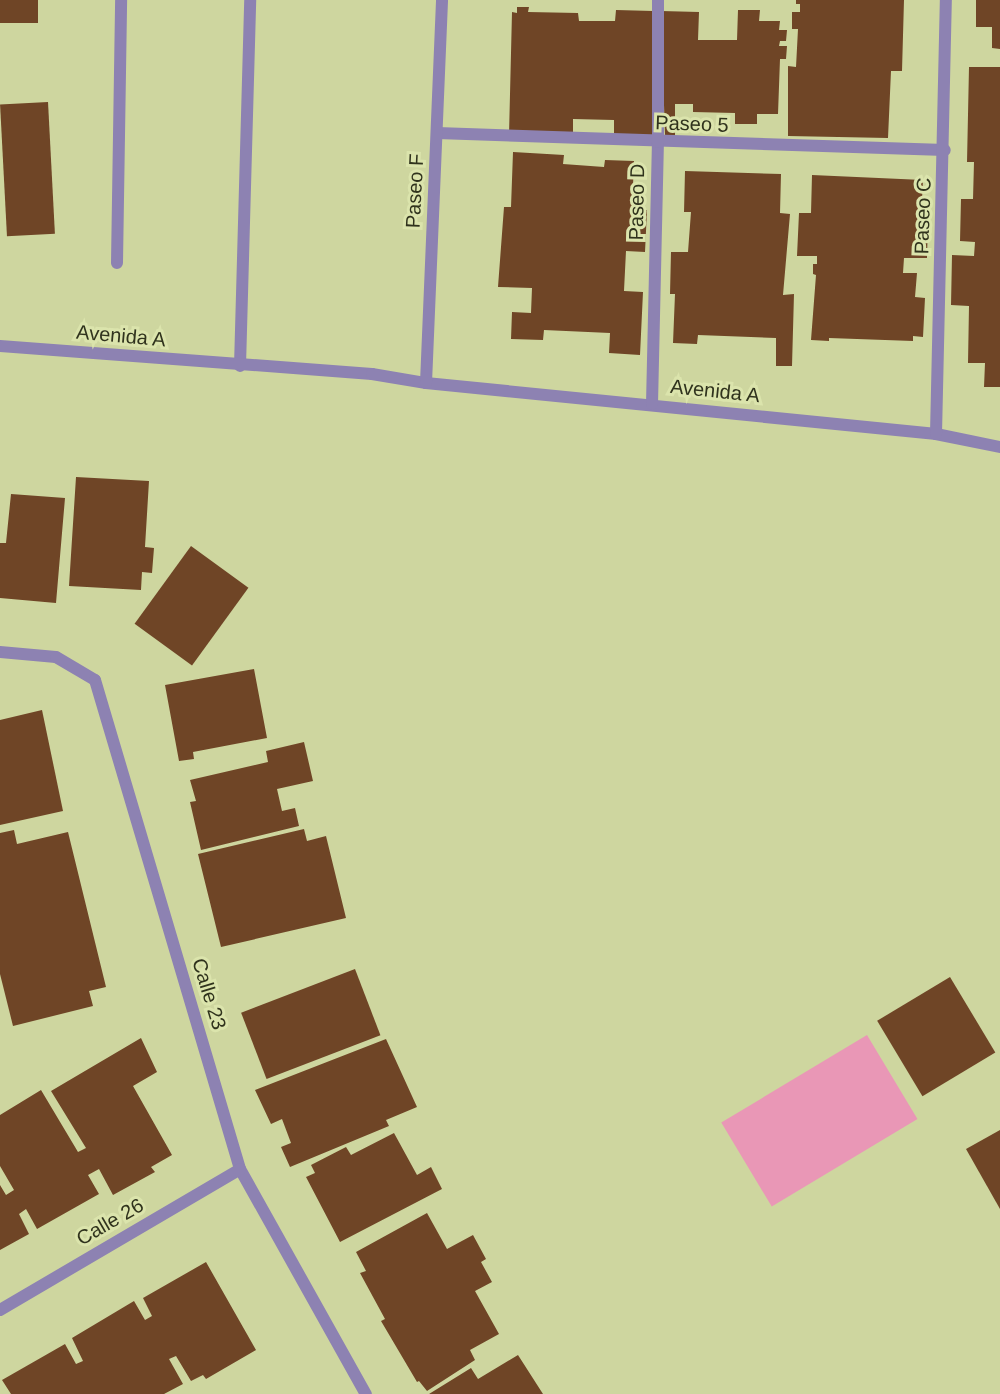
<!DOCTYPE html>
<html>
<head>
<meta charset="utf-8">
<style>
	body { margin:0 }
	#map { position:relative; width:1000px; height:1394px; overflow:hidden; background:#ced69f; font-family:Arial,sans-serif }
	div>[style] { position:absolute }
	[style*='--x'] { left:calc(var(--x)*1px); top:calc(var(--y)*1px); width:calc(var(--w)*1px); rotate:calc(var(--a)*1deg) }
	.green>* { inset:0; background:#e997b6; transform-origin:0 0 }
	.building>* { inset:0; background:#6f4526; transform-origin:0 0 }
	.lane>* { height:12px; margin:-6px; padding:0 6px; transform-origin:6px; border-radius:6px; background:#8d82b2 }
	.street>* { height:12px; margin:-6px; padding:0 6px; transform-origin:6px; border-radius:6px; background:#8d82b2 }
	span { translate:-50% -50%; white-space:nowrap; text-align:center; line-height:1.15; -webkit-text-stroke:6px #dbe4ac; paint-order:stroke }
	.street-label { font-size:20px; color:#30331d }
</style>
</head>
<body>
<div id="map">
	<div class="green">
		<i style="left:867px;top:1035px;width:98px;height:170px;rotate:59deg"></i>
	</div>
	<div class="building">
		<i style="left:0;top:0;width:38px;height:23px"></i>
		<i style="clip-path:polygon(796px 0,904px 0,902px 71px,891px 71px,888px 138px,788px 136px,788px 66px,796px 67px,798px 29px,792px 29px,792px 12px,800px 12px,800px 4px,796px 4px)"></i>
		<i style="clip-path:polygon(976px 0,1000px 0,1000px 49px,992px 48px,992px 27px,976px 27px)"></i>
		<i style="clip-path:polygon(517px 7px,529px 7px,528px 12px,578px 13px,579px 21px,615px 21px,616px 10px,653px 11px,652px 138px,614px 137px,614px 120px,573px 119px,573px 136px,509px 135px,512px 12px,517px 13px)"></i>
		<i style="clip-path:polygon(738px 10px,760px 10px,759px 21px,780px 21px,779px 30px,787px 30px,786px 41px,780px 41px,779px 46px,787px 46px,786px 59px,780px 59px,778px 114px,757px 114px,757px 124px,735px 124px,735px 113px,693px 112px,693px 104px,675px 104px,675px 138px,665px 136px,661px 11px,699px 12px,698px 40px,737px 40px)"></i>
		<i style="clip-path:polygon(969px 67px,1000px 67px,1000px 387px,984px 387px,985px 363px,968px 363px,969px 306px,951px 305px,952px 255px,974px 256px,975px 242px,960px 241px,961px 199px,973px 199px,974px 162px,967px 162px)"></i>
		<i style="left:48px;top:102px;width:132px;height:48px;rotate:87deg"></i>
		<i style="clip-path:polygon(513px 152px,564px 155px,563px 164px,604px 167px,605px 160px,634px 161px,632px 209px,647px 210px,645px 252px,626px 251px,624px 291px,643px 292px,640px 355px,609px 353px,610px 333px,544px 330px,543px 340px,511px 339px,512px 312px,531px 313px,532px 288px,498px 287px,504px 207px,511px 207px)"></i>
		<i style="clip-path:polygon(685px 171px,781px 174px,780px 213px,790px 214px,783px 295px,794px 294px,792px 366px,776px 366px,776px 338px,698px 335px,697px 344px,673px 343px,675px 294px,670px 294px,671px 252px,688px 252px,691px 212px,684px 212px)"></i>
		<i style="clip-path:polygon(812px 175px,923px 180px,921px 219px,928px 219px,927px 258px,904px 258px,903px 273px,917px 273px,915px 297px,925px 298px,923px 337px,913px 336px,913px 341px,829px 338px,829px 341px,811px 340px,816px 275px,813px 274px,813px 264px,817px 264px,817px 256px,797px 256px,799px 213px,811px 213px)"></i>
		<i style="clip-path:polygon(76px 477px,149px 481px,145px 547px,154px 548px,152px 573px,142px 572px,141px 590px,69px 586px)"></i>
		<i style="clip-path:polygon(11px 494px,65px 498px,56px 603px,0 598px,0 543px,6px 543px)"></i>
		<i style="left:191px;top:546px;width:71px;height:96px;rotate:36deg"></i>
		<i style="clip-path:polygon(254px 669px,267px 738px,193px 752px,194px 759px,179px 761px,165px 685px)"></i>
		<i style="clip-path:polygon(42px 710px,63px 811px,0 825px,0 720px)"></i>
		<i style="clip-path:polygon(304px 742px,313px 781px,277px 789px,282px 811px,295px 808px,299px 826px,201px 850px,190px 802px,196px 801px,190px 780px,268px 762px,266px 751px)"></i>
		<i style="clip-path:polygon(304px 829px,307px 841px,326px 836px,346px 918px,221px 947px,198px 854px)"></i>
		<i style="clip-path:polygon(14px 830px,17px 844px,68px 832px,106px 987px,89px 991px,93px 1006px,13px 1026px,0 974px,0 833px)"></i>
		<i style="left:355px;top:969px;width:71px;height:122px;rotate:69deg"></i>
		<i style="left:950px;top:977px;width:88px;height:85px;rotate:59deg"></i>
		<i style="clip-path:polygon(141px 1038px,157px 1072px,133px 1086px,172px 1155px,151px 1167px,155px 1172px,113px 1195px,99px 1169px,88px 1175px,99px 1194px,37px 1229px,26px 1209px,19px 1214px,29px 1234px,0 1250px,0 1185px,6px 1195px,14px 1190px,0 1166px,0 1115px,41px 1090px,78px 1152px,86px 1148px,51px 1091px)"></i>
		<i style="clip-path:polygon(386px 1039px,417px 1107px,386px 1120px,389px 1126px,290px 1167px,281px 1147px,291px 1143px,282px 1119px,271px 1124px,255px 1090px)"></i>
		<i style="clip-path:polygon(1000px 1130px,1000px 1209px,966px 1149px)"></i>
		<i style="clip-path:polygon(394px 1133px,417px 1175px,431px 1167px,442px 1189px,340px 1242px,306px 1177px,315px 1173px,311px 1165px,346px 1147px,351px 1155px)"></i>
		<i style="clip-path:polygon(427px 1213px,447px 1249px,473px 1235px,486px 1259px,481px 1262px,492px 1282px,475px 1291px,499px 1334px,470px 1350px,475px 1360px,427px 1391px,419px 1381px,417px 1382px,381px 1321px,385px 1319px,360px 1273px,366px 1271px,356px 1252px)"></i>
		<i style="clip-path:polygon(206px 1262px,256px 1350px,206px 1379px,203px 1375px,191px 1381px,176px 1356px,169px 1359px,183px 1384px,164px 1394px,11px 1394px,2px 1380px,65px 1344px,76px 1364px,83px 1361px,72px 1338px,134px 1301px,145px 1320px,152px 1316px,143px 1298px)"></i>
		<i style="clip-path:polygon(518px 1355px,543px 1394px,429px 1394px,471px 1368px,478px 1379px)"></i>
	</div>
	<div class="lane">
		<i style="--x:117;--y:263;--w:263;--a:-89.1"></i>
		<i style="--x:240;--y:366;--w:366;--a:-88.4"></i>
	</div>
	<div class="street">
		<i style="--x:437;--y:133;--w:508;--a:1.92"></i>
		<i style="--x:0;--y:346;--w:373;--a:4.3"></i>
		<i style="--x:372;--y:374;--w:55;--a:9.5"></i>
		<i style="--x:426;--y:383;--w:513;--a:5.71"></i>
		<i style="--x:936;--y:434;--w:65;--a:11.5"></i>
		<i style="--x:426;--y:383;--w:383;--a:-87.6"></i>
		<i style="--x:652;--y:404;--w:262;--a:-88.7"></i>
		<i style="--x:658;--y:142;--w:142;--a:-90"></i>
		<i style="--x:936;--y:434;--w:434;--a:-88.7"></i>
		<i style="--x:0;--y:652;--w:56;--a:5.1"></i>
		<i style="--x:56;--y:657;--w:45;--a:30.5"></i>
		<i style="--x:95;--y:680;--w:510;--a:73.48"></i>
		<i style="--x:240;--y:1169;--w:258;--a:60.8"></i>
		<i style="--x:0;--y:1310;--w:278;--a:-30.4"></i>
	</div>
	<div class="street-label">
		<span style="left:692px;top:124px;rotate:2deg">Paseo 5</span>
		<span style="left:415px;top:191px;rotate:-87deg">Paseo F</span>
		<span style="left:637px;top:202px;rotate:-89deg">Paseo D</span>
		<span style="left:923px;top:216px;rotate:-88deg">Paseo C</span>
		<span style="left:121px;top:336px;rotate:5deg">Avenida A</span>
		<span style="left:715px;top:391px;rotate:6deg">Avenida A</span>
		<span style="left:209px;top:994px;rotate:73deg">Calle 23</span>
		<span style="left:110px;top:1222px;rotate:-30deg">Calle 26</span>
	</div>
</div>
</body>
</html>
